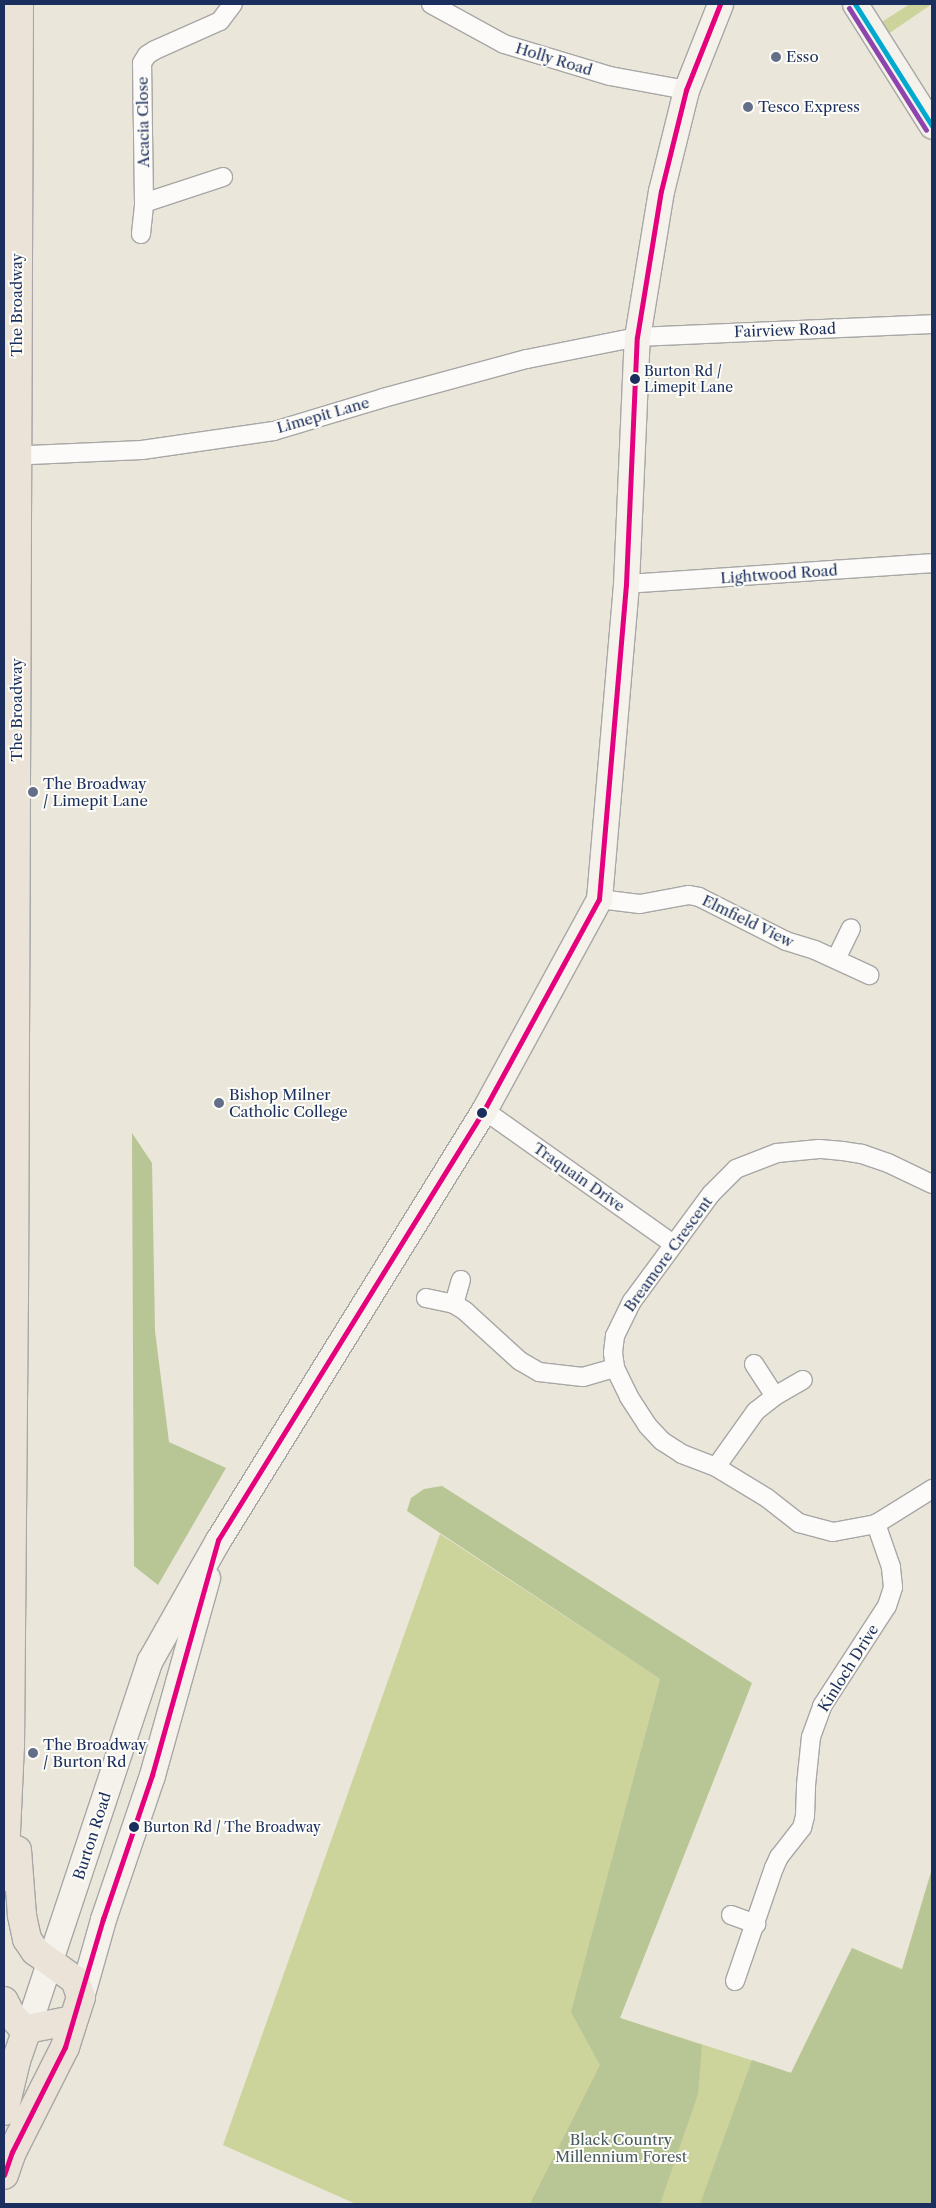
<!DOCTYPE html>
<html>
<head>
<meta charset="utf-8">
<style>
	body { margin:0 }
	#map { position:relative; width:936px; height:2208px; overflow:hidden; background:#eae6da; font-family:"Libre Caslon Text",serif }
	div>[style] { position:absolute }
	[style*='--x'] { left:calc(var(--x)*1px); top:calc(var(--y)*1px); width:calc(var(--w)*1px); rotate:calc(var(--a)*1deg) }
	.green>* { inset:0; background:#ccd39b }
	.forest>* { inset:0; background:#b8c595 }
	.roads { filter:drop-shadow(1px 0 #a7a7a6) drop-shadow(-1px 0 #a7a7a6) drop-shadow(0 1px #a7a7a6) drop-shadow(0 -1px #a7a7a6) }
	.street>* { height:18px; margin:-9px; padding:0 9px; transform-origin:9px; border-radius:9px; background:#fcfbf9 }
	.secondary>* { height:25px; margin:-12.5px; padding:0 12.5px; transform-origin:12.5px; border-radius:12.5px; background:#f5f2ec }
	.primary>* { height:28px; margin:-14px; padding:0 14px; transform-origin:14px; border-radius:14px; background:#ebe3d7 }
	.bus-1>* { height:5px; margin:-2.5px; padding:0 2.5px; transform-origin:2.5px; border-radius:2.5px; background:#e5007d }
	.bus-2>* { height:5px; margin:-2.5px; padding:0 2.5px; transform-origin:2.5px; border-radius:2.5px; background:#00a9ce }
	.bus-3>* { height:5px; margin:-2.5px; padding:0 2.5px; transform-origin:2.5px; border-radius:2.5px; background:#8e44ad }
	.dots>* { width:14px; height:14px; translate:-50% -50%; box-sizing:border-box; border:2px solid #fdfcf7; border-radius:50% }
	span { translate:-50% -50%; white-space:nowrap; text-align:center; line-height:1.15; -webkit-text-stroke:4px #fdfcf7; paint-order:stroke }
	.bus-label { font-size:14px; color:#1b2f5e }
	.left { translate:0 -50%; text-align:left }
	.poi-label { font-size:15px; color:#1b2f5e }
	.street-label { font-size:15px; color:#1b2f5e }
	.park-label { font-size:15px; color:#495c61 }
	.frame { position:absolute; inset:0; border:5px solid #1b2f5e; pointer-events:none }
</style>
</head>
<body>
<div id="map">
	<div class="green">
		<i style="clip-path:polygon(910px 4px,932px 4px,888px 34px,880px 23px)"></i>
		<i style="clip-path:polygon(440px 1534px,660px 1679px,572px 2012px,620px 2018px,791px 2073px,852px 1948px,902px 1969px,932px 1869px,932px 2204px,356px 2204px,223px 2145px)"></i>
	</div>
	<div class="forest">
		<i style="clip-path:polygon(132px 1133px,152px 1163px,155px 1331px,169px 1442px,226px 1468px,158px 1585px,134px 1566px)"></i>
		<i style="clip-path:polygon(442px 1486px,752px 1683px,620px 2018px,702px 2045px,698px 2094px,660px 2204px,530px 2204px,600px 2065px,571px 2012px,660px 1679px,407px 1511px,411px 1498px,424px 1489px)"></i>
		<i style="clip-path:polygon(932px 1869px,932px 2204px,700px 2204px,752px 2060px,791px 2073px,852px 1948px,902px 1970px)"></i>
	</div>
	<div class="roads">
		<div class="street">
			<i style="--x:431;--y:4;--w:83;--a:28.7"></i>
			<i style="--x:504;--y:44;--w:111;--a:16.8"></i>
			<i style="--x:610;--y:76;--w:77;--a:10.4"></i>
			<i style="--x:223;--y:177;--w:83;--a:161.8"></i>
			<i style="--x:144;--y:203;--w:140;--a:-90.8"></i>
			<i style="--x:142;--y:63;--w:9;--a:-58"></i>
			<i style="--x:147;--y:55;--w:9;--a:-32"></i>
			<i style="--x:155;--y:50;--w:71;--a:-24"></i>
			<i style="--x:220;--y:21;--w:21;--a:-53"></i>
			<i style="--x:141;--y:234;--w:31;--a:-84"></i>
			<i style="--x:7;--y:456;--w:135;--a:-2.5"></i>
			<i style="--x:142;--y:450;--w:133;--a:-8.2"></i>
			<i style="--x:274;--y:431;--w:114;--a:-16.8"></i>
			<i style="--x:383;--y:398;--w:149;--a:-15.2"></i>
			<i style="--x:527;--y:359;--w:112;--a:-11.3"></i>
			<i style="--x:637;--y:337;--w:295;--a:-2.5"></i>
			<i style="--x:626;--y:584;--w:307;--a:-3.9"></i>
			<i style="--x:599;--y:899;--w:41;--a:7"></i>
			<i style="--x:640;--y:904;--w:50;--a:-10.4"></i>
			<i style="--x:689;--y:895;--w:10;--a:11"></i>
			<i style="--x:699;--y:897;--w:97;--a:26.8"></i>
			<i style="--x:786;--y:941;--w:30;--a:17"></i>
			<i style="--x:815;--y:950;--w:60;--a:24.8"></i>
			<i style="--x:836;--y:959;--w:34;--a:-64"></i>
			<i style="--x:484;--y:1110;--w:232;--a:35.3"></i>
			<i style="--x:932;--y:1184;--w:49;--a:-154.5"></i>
			<i style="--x:888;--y:1163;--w:28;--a:-161"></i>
			<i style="--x:862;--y:1154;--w:19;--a:-171"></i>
			<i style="--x:843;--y:1151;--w:24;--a:-175"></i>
			<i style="--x:819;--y:1149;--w:42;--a:174.6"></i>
			<i style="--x:777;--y:1153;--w:44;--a:158.7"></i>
			<i style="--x:736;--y:1169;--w:35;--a:135"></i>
			<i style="--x:711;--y:1194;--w:133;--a:126.4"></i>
			<i style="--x:632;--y:1301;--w:39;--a:116"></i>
			<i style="--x:615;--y:1336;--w:17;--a:97"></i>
			<i style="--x:613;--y:1353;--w:15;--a:82"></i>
			<i style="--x:615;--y:1368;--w:32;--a:64"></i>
			<i style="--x:629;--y:1397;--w:33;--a:57"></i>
			<i style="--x:647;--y:1425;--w:22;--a:47"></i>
			<i style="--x:662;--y:1441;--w:24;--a:33"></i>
			<i style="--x:682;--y:1454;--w:36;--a:21"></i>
			<i style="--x:716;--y:1467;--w:60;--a:31.3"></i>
			<i style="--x:767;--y:1498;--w:41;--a:38"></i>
			<i style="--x:799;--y:1523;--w:35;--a:15"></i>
			<i style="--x:833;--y:1532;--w:44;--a:-10.5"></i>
			<i style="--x:876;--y:1524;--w:66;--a:-32"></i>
			<i style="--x:426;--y:1298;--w:29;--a:12"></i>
			<i style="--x:454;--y:1304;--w:13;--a:32"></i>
			<i style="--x:465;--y:1311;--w:74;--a:42.3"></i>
			<i style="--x:520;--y:1361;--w:22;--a:30"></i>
			<i style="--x:539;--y:1372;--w:44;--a:6.5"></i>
			<i style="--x:583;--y:1377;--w:33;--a:-16"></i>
			<i style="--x:454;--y:1304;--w:25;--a:-74"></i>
			<i style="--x:754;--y:1364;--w:38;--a:57"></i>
			<i style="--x:716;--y:1467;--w:69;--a:-54.5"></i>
			<i style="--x:756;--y:1411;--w:24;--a:-38"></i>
			<i style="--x:775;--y:1396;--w:32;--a:-30"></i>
			<i style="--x:731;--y:1915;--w:27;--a:20"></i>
			<i style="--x:735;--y:1981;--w:120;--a:-71"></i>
			<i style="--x:774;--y:1868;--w:12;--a:-66"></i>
			<i style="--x:779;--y:1857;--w:37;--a:-52"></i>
			<i style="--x:802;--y:1828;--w:12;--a:-76"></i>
			<i style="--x:805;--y:1816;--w:31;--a:-88"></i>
			<i style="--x:806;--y:1785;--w:48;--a:-84.1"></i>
			<i style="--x:811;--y:1737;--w:33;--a:-70"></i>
			<i style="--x:822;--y:1706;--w:119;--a:-57"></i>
			<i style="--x:887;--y:1606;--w:20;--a:-72"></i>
			<i style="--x:893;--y:1587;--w:20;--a:-96"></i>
			<i style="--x:891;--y:1567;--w:46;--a:-109.2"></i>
		</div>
		<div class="secondary">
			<i style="--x:855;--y:4;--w:144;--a:57.7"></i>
			<i style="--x:81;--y:1997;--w:81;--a:-74.2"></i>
			<i style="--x:103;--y:1919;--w:152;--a:-71.2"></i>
			<i style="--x:152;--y:1775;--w:205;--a:-74.4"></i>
			<i style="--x:27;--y:2029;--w:389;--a:-71.6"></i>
			<i style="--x:150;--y:1660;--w:138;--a:-60.5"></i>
			<i style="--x:218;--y:1540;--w:506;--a:-58.26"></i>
			<i style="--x:484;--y:1110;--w:240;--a:-61.4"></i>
			<i style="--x:599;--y:899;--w:316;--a:-85.1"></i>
			<i style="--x:626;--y:584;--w:247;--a:-87.5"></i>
			<i style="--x:637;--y:337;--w:148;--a:-80.7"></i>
			<i style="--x:661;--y:191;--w:104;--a:-76.1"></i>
			<i style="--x:686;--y:90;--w:92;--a:-68.4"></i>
		</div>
		<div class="primary">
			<i style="--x:4;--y:1877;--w:131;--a:-87.4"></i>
			<i style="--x:10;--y:1746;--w:445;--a:-89.5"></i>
			<i style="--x:14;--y:1301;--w:1297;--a:-89.78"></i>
			<i style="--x:4;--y:2001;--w:16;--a:63"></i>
			<i style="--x:11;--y:2015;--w:16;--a:47"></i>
			<i style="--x:22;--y:2027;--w:5;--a:22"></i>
			<i style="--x:27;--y:2029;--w:47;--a:-11.1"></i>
			<i style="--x:4;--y:2111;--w:51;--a:-76.5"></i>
			<i style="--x:16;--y:2061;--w:34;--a:-71"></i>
			<i style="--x:4;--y:2175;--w:24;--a:-71"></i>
			<i style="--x:12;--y:2152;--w:118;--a:-63.2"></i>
			<i style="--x:65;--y:2047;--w:52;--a:-72.3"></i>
			<i style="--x:81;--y:1997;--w:18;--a:-109"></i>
			<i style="--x:75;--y:1980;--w:49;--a:-144.1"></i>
			<i style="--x:35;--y:1951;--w:14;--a:-124"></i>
			<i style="--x:27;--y:1939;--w:25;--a:-102"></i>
			<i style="--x:22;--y:1915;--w:65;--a:-94.4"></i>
		</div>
	</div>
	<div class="bus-1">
		<i style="--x:4;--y:2175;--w:24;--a:-71"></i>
		<i style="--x:12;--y:2152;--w:118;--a:-63.2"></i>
		<i style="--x:65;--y:2047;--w:134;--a:-73.5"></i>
		<i style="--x:103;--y:1919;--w:152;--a:-71.2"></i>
		<i style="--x:152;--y:1775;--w:244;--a:-74.3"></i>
		<i style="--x:218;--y:1540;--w:506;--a:-58.26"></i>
		<i style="--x:484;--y:1110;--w:240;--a:-61.4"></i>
		<i style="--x:599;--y:899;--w:316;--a:-85.1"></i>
		<i style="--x:626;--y:584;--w:247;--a:-87.5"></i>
		<i style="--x:637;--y:337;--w:148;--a:-80.7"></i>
		<i style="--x:661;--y:191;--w:104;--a:-76.1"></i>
		<i style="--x:686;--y:90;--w:92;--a:-68.4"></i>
	</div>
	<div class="bus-2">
		<i style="--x:855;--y:4;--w:144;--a:57.7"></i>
	</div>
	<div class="bus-3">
		<i style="--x:849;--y:8;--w:144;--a:57.7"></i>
	</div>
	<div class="dots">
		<i style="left:776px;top:57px;background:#636f89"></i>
		<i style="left:748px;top:107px;background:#636f89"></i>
		<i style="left:635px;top:379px;background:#1b2f5e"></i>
		<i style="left:33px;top:792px;background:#636f89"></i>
		<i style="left:219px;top:1103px;background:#636f89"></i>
		<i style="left:482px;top:1113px;background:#1b2f5e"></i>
		<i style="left:33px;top:1753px;background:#636f89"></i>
		<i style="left:134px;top:1827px;background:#1b2f5e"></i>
	</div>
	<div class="bus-label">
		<span class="left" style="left:644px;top:379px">Burton Rd /<br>Limepit Lane</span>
		<span class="left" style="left:143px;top:1827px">Burton Rd / The Broadway</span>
	</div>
	<div class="poi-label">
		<span class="left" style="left:786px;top:57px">Esso</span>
		<span class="left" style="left:758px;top:107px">Tesco Express</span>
		<span class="left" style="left:43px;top:792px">The Broadway<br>/ Limepit Lane</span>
		<span class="left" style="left:229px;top:1103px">Bishop Milner<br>Catholic College</span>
		<span class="left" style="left:43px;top:1753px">The Broadway<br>/ Burton Rd</span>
	</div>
	<div class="street-label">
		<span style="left:554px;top:59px;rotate:17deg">Holly Road</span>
		<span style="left:143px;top:122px;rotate:-91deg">Acacia Close</span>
		<span style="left:17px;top:305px;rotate:-90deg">The Broadway</span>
		<span style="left:785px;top:330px;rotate:-2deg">Fairview Road</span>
		<span style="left:323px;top:415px;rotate:-16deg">Limepit Lane</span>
		<span style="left:779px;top:574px;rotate:-4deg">Lightwood Road</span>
		<span style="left:17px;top:710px;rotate:-90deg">The Broadway</span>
		<span style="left:748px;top:921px;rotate:26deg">Elmfield View</span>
		<span style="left:579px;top:1177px;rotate:35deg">Traquain Drive</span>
		<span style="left:668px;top:1254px;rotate:-54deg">Breamore Crescent</span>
		<span style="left:848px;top:1668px;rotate:-58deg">Kinloch Drive</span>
		<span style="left:92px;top:1836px;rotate:-72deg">Burton Road</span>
	</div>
	<div class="park-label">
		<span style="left:621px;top:2148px">Black Country<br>Millennium Forest</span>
	</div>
	<div class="frame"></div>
</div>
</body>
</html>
